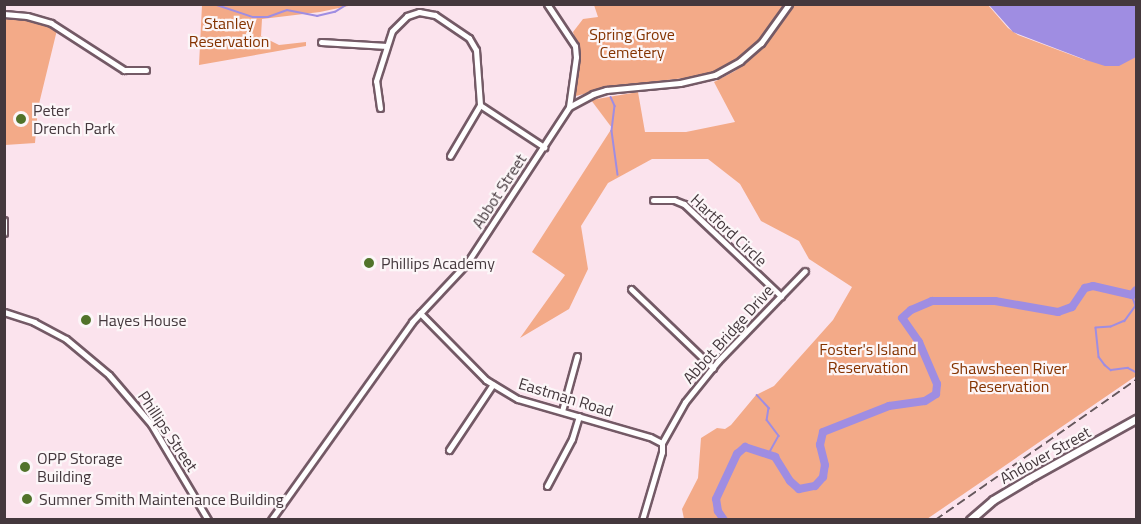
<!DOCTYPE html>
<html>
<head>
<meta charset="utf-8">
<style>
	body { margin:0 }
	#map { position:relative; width:1141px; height:524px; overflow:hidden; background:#fbe3ed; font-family:"Titillium Web",sans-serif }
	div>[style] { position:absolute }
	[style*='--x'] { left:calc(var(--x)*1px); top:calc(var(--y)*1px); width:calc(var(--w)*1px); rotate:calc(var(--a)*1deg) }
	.green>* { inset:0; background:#f3aa88 }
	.water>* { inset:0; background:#9f8de2 }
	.stream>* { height:1.5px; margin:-0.75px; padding:0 0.75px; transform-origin:0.75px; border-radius:0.75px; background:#9f8de2 }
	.river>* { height:8px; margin:-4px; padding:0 4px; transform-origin:4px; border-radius:4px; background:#9f8de2 }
	.roads { filter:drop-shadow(2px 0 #745a66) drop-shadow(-2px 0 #745a66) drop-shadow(0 2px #745a66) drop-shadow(0 -2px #745a66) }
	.minor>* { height:5px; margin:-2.5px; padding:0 2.5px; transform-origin:2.5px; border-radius:2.5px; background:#fff }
	.major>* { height:7px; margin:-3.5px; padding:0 3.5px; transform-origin:3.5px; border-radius:3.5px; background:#fff }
	.rail>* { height:1.5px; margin-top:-0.75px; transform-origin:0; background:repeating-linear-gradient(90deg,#65575c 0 9px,transparent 0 13.5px) }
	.dots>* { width:16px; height:16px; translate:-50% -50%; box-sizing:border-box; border:3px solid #fcf6f8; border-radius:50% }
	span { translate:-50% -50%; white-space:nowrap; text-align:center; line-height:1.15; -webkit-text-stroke:4.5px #fcf6f8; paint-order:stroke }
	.park-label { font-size:16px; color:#843300 }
	.poi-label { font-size:16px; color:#44383d }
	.left { translate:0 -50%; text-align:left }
	.street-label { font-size:16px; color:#44383d }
	.frame { position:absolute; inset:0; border:6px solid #44383d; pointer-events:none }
</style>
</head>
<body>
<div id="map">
	<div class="green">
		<i style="clip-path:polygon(202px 5px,202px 4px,353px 5px,320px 12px,262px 19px,261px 36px,279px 45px,306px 42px,306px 46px,199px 65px)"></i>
		<i style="clip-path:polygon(594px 5px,785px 5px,759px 41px,739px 59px,715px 71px,702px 76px,615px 86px,576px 96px,574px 94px,579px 50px,573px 32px,583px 19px,598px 17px)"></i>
		<i style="clip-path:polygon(791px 5px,988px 5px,1008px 28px,1018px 35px,1085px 60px,1136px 5px,1136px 376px,927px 519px,684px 519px,682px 509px,698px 478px,701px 438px,717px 428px,725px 429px,731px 425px,756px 395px,774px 386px,833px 320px,852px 287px,809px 259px,799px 241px,761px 221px,740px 184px,708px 159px,652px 159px,608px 183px,581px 226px,588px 269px,569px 309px,520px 338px,565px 275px,532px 252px,612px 128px,591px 100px,638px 92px,645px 132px,686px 132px,735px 122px,714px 82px,735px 71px,762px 49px,783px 22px)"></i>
		<i style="clip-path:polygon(5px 17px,40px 23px,57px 30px,38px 108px,35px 143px,5px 145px)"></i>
	</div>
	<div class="water">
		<i style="clip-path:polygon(989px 5px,1136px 5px,1136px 57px,1119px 66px,1105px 66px,1086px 60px,1013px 32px)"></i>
	</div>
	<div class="stream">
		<i style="--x:214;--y:4;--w:41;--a:18.4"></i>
		<i style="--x:253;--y:17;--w:15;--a:0"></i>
		<i style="--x:268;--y:17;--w:20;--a:-20"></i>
		<i style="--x:287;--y:10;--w:31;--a:11"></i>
		<i style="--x:317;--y:16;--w:18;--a:-13"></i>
		<i style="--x:335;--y:12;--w:15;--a:-32"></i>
		<i style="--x:611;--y:97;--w:10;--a:66"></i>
		<i style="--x:615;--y:106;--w:25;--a:97"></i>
		<i style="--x:612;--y:131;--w:44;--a:82.2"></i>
		<i style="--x:1132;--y:295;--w:12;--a:70"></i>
		<i style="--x:1136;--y:306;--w:19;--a:126"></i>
		<i style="--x:1125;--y:321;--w:15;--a:157"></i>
		<i style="--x:1111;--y:327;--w:15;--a:176"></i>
		<i style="--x:1096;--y:328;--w:29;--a:84"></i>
		<i style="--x:1099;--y:357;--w:10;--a:53"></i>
		<i style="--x:1105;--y:365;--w:8;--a:40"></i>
		<i style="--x:1111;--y:370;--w:17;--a:-7"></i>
		<i style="--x:1128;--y:368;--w:9;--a:27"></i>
		<i style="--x:757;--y:395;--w:18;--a:47"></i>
		<i style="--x:769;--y:408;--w:12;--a:99"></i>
		<i style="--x:767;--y:420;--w:20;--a:53"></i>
		<i style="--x:779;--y:436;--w:21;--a:119"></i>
	</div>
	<div class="river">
		<i style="--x:724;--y:520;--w:11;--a:-124"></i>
		<i style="--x:718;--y:511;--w:12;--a:-99"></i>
		<i style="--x:716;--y:499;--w:50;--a:-65"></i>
		<i style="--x:737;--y:454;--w:11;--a:-41"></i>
		<i style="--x:745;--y:447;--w:32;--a:18"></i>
		<i style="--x:775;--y:457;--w:28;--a:58"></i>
		<i style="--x:790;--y:481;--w:12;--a:42"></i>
		<i style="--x:799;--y:489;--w:16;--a:-11"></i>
		<i style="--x:815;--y:486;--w:12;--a:-48"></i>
		<i style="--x:823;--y:477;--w:12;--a:-81"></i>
		<i style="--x:825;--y:465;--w:21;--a:-104"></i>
		<i style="--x:820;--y:445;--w:13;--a:-77"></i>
		<i style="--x:823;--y:432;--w:71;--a:-21.5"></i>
		<i style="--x:889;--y:406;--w:36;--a:-8"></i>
		<i style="--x:925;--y:401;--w:13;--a:-32"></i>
		<i style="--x:936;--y:394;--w:10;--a:-84"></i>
		<i style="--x:937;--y:384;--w:46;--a:-113.2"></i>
		<i style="--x:919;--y:342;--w:29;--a:-125"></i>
		<i style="--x:902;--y:318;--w:12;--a:-42"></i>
		<i style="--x:911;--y:310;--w:23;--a:-23"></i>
		<i style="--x:932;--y:301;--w:63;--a:0"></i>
		<i style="--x:995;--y:301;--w:64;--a:9.9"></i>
		<i style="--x:1058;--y:312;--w:15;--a:-20"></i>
		<i style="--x:1072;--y:307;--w:23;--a:-56"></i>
		<i style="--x:1085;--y:288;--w:8;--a:-14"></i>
		<i style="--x:1093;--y:286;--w:40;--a:13"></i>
		<i style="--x:1132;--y:295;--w:6;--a:-51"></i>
	</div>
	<div class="roads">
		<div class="minor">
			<i style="--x:547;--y:4;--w:50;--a:56.3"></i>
			<i style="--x:575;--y:46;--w:11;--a:85"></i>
			<i style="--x:576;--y:57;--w:50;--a:98"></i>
			<i style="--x:4;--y:14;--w:23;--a:5"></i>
			<i style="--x:27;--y:16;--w:25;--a:16"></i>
			<i style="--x:51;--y:23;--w:87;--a:32.8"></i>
			<i style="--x:124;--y:70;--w:22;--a:0"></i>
			<i style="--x:321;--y:42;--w:66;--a:3.5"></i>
			<i style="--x:480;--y:105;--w:77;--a:33.3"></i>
			<i style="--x:380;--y:108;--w:27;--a:-98"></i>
			<i style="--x:376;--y:81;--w:52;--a:-72.3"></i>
			<i style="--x:392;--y:31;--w:21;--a:-45"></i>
			<i style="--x:407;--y:16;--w:13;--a:-18"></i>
			<i style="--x:419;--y:12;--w:16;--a:11"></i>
			<i style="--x:435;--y:15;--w:41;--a:34.1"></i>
			<i style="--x:469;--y:38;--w:14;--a:60"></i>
			<i style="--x:476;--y:50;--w:55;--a:85.8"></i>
			<i style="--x:480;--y:105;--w:59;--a:120.5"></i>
			<i style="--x:653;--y:200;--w:21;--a:0"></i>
			<i style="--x:674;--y:200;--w:11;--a:22"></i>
			<i style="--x:684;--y:204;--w:134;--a:43.5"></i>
			<i style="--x:4;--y:220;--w:13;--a:90"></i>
			<i style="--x:631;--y:289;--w:114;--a:43.9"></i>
			<i style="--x:4;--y:312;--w:32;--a:18"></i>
			<i style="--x:34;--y:322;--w:36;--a:28"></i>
			<i style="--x:66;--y:339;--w:56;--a:39.9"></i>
			<i style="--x:109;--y:375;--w:65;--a:49.4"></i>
			<i style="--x:151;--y:424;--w:112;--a:59.3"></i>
			<i style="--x:420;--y:313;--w:94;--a:45.4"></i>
			<i style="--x:486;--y:380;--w:37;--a:31"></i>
			<i style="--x:518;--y:399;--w:137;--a:16.1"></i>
			<i style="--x:650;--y:437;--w:13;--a:27"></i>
			<i style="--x:562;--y:411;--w:57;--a:-74.7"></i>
			<i style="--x:449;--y:450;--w:79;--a:-56.3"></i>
			<i style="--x:547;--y:486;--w:53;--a:-62"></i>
			<i style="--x:572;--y:439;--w:24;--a:-73"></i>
			<i style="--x:271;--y:520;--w:243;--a:-54.5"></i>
			<i style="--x:412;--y:322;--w:81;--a:-47"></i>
			<i style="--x:467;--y:263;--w:186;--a:-56.8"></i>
			<i style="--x:569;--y:107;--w:27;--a:-28"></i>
			<i style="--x:593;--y:94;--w:14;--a:-17"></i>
			<i style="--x:606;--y:90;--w:74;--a:-5.4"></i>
			<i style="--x:680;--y:83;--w:36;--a:-13"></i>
			<i style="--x:715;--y:75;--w:29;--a:-29"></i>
			<i style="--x:740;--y:61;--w:28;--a:-41"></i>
			<i style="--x:761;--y:43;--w:48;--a:-54.3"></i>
			<i style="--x:642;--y:520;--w:71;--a:-73.6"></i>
			<i style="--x:662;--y:452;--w:9;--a:-90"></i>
			<i style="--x:662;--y:443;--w:47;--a:-60.7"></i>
			<i style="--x:685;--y:402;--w:53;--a:-51.2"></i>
			<i style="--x:718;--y:361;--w:125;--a:-46"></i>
		</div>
		<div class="major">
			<i style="--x:970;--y:520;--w:30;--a:-41"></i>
			<i style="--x:993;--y:500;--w:41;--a:-31"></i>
			<i style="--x:1028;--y:479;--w:124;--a:-29.1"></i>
		</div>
	</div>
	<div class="rail">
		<i style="--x:935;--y:520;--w:245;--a:-34.9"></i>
	</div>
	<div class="dots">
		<i style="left:21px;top:119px;background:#51732a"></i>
		<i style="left:369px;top:263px;background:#51732a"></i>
		<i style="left:86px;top:320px;background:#51732a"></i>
		<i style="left:25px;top:467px;background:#51732a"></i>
		<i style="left:27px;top:499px;background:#51732a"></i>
	</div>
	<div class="park-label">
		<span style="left:229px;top:32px">Stanley<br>Reservation</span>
		<span style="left:632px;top:43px">Spring Grove<br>Cemetery</span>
		<span style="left:868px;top:358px">Foster's Island<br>Reservation</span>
		<span style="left:1009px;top:377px">Shawsheen River<br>Reservation</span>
	</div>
	<div class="poi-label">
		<span class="left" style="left:33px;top:119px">Peter<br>Drench Park</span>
		<span class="left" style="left:381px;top:263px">Phillips Academy</span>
		<span class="left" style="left:98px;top:320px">Hayes House</span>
		<span class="left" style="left:37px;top:467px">OPP Storage<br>Building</span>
		<span class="left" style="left:39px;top:499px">Sumner Smith Maintenance Building</span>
	</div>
	<div class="street-label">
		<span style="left:499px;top:191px;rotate:-57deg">Abbot Street</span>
		<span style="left:729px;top:230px;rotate:43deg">Hartford Circle</span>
		<span style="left:728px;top:334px;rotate:-48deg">Abbot Bridge Drive</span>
		<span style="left:566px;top:397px;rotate:17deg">Eastman Road</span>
		<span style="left:168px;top:431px;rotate:56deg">Phillips Street</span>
		<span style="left:1045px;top:455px;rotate:-29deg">Andover Street</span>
	</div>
	<div class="frame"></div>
</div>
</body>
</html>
